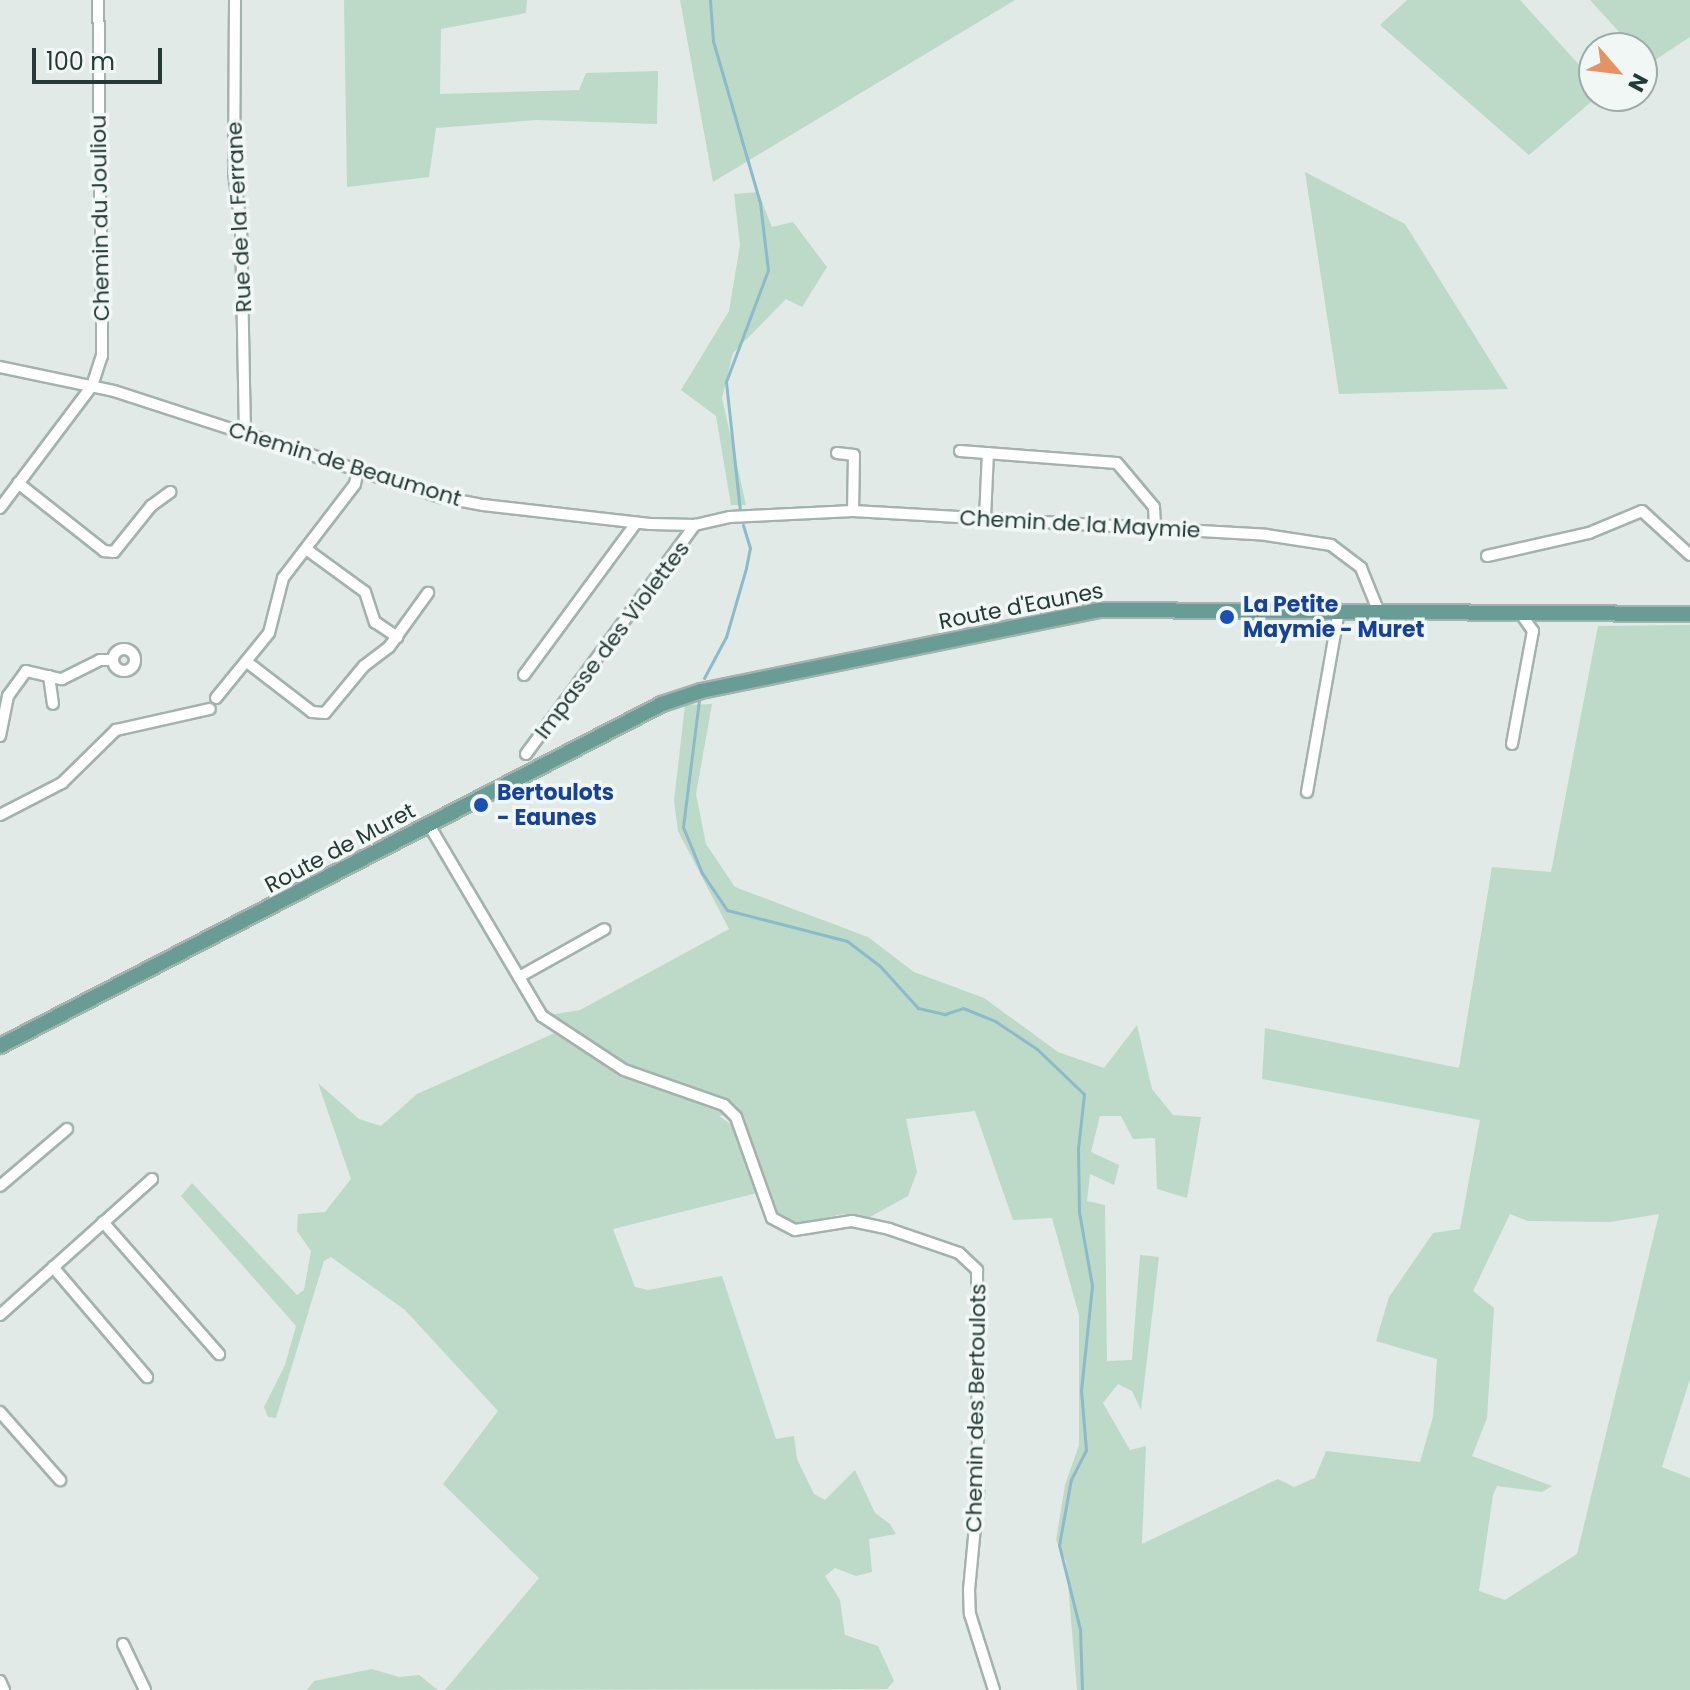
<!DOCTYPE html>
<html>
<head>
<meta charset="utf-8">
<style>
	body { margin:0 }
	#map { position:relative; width:1690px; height:1690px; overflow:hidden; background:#e1eae7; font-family:Poppins,sans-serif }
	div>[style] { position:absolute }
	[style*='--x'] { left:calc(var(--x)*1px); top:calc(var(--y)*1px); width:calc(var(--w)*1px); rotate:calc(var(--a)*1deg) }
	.green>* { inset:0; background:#bcdac7 }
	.stream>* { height:3px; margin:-1.5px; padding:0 1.5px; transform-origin:1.5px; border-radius:1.5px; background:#8dbacb }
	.roads { filter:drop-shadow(2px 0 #a4b2ae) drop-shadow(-2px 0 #a4b2ae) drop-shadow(0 2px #a4b2ae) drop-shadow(0 -2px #a4b2ae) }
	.minor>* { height:10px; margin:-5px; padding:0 5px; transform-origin:5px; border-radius:5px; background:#fff }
	.minor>.ring { margin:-5px; padding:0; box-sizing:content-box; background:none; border:10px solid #fff; border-radius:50% }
	.major>* { height:14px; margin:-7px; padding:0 7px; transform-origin:7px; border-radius:7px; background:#699c95 }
	.dots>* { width:22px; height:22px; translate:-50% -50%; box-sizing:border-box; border:4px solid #f1f7f5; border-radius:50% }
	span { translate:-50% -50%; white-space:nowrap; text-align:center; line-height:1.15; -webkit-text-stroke:7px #f1f7f5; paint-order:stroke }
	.street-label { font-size:22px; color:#233a36 }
	.transit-label { font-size:22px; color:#164399; font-weight:700 }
	.left { translate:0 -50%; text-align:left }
	.north { position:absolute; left:1578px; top:32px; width:80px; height:80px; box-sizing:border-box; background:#f1f7f5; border:2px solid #9faba9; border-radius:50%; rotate:118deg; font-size:22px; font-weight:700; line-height:32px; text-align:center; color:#233a36 }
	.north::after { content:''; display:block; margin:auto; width:28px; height:36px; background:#e69363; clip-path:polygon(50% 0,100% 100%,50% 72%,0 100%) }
	.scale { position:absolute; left:32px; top:48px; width:130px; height:36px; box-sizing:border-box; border:4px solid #233a36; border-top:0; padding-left:10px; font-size:24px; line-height:28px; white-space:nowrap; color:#233a36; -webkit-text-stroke:6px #f1f7f5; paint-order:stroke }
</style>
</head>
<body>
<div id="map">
	<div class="green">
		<i style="clip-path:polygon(344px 0,527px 0,526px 13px,441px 29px,440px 94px,579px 90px,586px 73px,658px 71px,657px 124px,537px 120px,436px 128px,429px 177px,347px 187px)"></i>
		<i style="clip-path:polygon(680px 0,1015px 0,713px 182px)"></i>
		<i style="clip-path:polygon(1407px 0,1520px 0,1594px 81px,1594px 96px,1598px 96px,1529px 155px,1380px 25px)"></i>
		<i style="clip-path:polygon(1590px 0,1690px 0,1690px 37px,1649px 64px,1642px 48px,1634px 48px)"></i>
		<i style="clip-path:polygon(1305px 172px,1405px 224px,1508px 389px,1339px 394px)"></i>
		<i style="clip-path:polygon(758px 192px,772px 227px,793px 222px,827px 267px,802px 307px,786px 299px,733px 353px,722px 398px,746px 505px,731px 505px,716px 416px,681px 390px,729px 311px,740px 245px,734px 194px)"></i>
		<i style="clip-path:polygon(evenodd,1690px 625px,1690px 1379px,1662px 1467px,1690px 1478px,1690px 1690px,1077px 1690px,1066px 1561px,1056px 1540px,1065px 1485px,1079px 1445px,1079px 1315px,1052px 1218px,1013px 1220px,975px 1111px,906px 1119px,917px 1172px,908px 1196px,868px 1218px,842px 1214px,800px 1224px,776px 1215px,740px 1113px,719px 1116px,732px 1125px,757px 1193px,613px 1229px,635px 1287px,648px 1290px,722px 1276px,776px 1439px,794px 1436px,797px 1459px,814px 1494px,825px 1500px,855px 1470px,875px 1513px,890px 1524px,896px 1534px,869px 1539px,872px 1572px,856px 1576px,835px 1568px,825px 1576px,840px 1600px,845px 1635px,878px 1646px,894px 1681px,887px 1689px,445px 1690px,539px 1578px,443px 1484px,498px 1411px,405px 1310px,331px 1257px,324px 1261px,276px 1418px,268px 1417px,264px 1407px,285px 1365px,296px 1326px,181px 1196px,192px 1183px,297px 1295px,304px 1290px,311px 1251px,297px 1231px,298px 1214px,325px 1212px,351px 1179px,318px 1083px,359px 1119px,381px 1126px,417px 1094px,557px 1032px,588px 1055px,656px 1086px,656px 1075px,614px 1058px,549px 1015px,580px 1010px,729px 929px,678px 831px,674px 801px,685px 705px,712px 704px,696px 794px,706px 844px,735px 887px,868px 937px,914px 972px,984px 998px,1058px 1052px,1104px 1068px,1137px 1025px,1152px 1089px,1173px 1115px,1201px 1117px,1187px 1198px,1157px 1189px,1155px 1138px,1133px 1139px,1121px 1116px,1100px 1116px,1091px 1152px,1119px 1165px,1114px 1185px,1090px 1174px,1087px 1201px,1105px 1205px,1107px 1361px,1132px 1360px,1140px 1255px,1159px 1257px,1141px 1410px,1132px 1391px,1118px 1384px,1103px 1403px,1130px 1450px,1146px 1446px,1142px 1544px,1278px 1479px,1294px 1487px,1315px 1478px,1326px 1451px,1420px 1462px,1433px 1417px,1437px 1359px,1376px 1341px,1389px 1297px,1433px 1233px,1460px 1229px,1480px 1120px,1262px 1079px,1265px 1028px,1459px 1068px,1492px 867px,1551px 872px,1598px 626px,1690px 625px,1510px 1214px,1528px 1221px,1610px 1222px,1659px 1214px,1577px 1554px,1505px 1600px,1479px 1591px,1493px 1495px,1497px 1486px,1542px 1492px,1552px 1486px,1472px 1456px,1487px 1418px,1494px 1308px,1473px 1291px,1510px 1214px)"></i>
		<i style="clip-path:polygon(372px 1669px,399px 1677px,419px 1675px,438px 1690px,307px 1690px,314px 1681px)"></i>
	</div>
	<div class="stream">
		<i style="--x:710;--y:0;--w:41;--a:85.8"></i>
		<i style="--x:713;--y:41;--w:169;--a:73.8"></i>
		<i style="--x:760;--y:203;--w:67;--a:83.2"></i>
		<i style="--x:768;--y:270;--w:120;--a:110.6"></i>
		<i style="--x:726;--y:382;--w:130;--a:83.8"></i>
		<i style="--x:704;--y:678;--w:47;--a:-61.8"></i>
		<i style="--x:726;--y:637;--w:72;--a:-73.8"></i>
		<i style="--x:746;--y:568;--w:20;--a:-79"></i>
		<i style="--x:750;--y:548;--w:24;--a:-107"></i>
		<i style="--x:699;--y:700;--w:128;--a:97.2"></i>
		<i style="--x:683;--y:827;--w:50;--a:67.6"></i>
		<i style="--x:702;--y:873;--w:45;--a:56"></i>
		<i style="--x:727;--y:910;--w:124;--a:14.5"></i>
		<i style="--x:847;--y:941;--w:41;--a:37.1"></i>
		<i style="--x:880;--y:966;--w:57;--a:47.9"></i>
		<i style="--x:918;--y:1008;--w:28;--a:13"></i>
		<i style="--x:945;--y:1014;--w:19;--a:-18"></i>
		<i style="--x:963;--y:1008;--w:35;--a:22"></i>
		<i style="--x:995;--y:1021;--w:50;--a:33.7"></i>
		<i style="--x:1037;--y:1049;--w:65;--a:43.8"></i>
		<i style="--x:1084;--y:1094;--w:54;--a:96.3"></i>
		<i style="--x:1078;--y:1148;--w:64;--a:89.1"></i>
		<i style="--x:1079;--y:1212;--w:75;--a:80"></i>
		<i style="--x:1092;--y:1286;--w:105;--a:96"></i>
		<i style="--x:1081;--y:1390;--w:60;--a:85.2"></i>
		<i style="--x:1086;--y:1450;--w:33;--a:117"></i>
		<i style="--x:1071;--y:1479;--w:67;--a:100.3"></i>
		<i style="--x:1059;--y:1545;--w:87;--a:76"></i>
		<i style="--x:1080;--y:1629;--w:61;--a:88.1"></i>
	</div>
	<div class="roads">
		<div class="minor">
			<i style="--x:235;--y:0;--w:173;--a:90.3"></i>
			<i style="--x:234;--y:173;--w:53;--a:82.5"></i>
			<i style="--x:241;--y:226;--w:208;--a:88.9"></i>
			<i style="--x:0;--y:367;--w:116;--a:11.9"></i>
			<i style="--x:114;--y:391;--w:344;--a:18"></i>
			<i style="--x:441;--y:497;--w:43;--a:10.8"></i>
			<i style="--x:483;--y:505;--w:168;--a:6.5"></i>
			<i style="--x:650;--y:524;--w:45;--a:1.3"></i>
			<i style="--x:695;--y:525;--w:36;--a:-13"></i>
			<i style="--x:730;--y:517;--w:123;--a:-2.8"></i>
			<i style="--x:853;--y:511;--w:414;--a:3.3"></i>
			<i style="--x:1266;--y:535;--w:66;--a:8.7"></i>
			<i style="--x:1331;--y:545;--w:38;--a:37"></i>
			<i style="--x:1361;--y:568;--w:45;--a:68"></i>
			<i style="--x:960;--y:451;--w:157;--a:4.4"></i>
			<i style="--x:1117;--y:463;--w:57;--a:49.9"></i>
			<i style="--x:1154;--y:507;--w:21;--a:87"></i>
			<i style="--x:837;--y:453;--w:17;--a:7"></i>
			<i style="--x:854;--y:455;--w:56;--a:91"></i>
			<i style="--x:18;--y:483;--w:110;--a:38.3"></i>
			<i style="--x:104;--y:551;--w:10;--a:6"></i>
			<i style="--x:114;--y:552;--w:59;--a:-51.2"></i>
			<i style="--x:151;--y:506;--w:24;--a:-36"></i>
			<i style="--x:0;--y:508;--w:153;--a:-53"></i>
			<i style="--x:92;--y:386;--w:32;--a:-72"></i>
			<i style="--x:102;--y:356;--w:356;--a:-90.6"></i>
			<i style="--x:985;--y:518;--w:65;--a:-87.4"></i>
			<i style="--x:306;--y:549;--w:73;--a:36.1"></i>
			<i style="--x:365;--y:592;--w:32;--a:72"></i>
			<i style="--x:375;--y:622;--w:27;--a:34"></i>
			<i style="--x:1487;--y:556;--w:105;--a:-12.7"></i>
			<i style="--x:1589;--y:533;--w:57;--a:-22.5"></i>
			<i style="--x:1642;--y:511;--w:65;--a:42.5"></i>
			<i class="ring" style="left:113px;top:649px;width:12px;height:12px"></i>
			<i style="--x:247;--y:662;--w:82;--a:37.6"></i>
			<i style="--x:312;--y:712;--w:13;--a:4"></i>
			<i style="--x:325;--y:713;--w:61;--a:-50.3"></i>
			<i style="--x:364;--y:666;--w:31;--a:-37"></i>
			<i style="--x:389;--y:647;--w:67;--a:-54.2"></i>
			<i style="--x:524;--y:675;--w:189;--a:-53.6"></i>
			<i style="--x:49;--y:676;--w:28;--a:82"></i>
			<i style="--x:216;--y:698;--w:84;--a:-50.8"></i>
			<i style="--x:269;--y:633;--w:57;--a:-75.7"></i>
			<i style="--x:283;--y:578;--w:118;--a:-52.5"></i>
			<i style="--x:355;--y:484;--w:14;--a:-78"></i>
			<i style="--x:0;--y:736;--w:41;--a:-78.7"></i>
			<i style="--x:8;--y:696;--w:31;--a:-54"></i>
			<i style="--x:26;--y:671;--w:37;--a:13"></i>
			<i style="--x:62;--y:679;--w:42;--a:-26.6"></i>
			<i style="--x:100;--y:660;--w:13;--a:0"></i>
			<i style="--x:1512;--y:744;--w:115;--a:-79.5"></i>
			<i style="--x:1533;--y:631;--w:21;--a:-125"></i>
			<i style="--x:526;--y:754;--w:285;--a:-53.6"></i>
			<i style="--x:1307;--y:792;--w:185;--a:-80"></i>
			<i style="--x:0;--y:815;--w:70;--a:-27.3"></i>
			<i style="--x:62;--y:783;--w:76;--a:-44.5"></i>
			<i style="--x:116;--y:730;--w:96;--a:-12.6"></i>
			<i style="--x:429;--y:825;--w:222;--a:59.4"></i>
			<i style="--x:542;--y:1016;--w:98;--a:33.4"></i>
			<i style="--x:624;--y:1070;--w:106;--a:19.3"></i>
			<i style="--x:724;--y:1105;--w:17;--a:45"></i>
			<i style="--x:736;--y:1117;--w:107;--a:70.4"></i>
			<i style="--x:772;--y:1218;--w:26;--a:28"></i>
			<i style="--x:795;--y:1230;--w:58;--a:-9"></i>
			<i style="--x:852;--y:1221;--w:38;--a:12"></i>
			<i style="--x:889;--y:1229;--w:74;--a:18.9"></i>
			<i style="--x:959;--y:1253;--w:25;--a:43"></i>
			<i style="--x:977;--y:1270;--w:225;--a:89.7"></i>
			<i style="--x:978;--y:1495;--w:95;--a:95.4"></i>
			<i style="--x:969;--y:1590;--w:24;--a:88"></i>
			<i style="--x:970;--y:1614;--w:80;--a:72.5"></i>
			<i style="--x:519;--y:977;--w:98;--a:-29.2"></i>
			<i style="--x:0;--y:1186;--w:88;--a:-40.4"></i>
			<i style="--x:103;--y:1222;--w:176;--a:48.7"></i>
			<i style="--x:53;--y:1267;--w:145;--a:49.5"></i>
			<i style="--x:0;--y:1315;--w:204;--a:-41.8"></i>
			<i style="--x:0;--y:1412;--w:91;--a:48.6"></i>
			<i style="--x:123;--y:1644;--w:51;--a:64.4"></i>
			<i style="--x:0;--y:1681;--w:10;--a:66"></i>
		</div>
		<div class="major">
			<i style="--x:0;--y:1046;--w:745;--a:-27.32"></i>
			<i style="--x:662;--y:704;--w:41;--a:-18.4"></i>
			<i style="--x:701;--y:691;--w:407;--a:-11.5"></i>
			<i style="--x:1100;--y:610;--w:590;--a:0.39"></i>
		</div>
	</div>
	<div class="dots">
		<i style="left:1227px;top:617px;background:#1a4fb4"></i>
		<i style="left:481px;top:805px;background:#1a4fb4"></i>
	</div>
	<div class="street-label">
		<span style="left:239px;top:217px;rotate:-93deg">Rue de la Ferrane</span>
		<span style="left:100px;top:218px;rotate:-91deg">Chemin du Jouliou</span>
		<span style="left:345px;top:464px;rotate:17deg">Chemin de Beaumont</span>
		<span style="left:1080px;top:524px;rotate:3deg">Chemin de la Maymie</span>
		<span style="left:1021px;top:606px;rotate:-11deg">Route d'Eaunes</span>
		<span style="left:612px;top:640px;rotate:-53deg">Impasse des Violettes</span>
		<span style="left:340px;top:848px;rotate:-28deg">Route de Muret</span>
		<span style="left:976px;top:1408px;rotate:-89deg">Chemin des Bertoulots</span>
	</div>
	<div class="transit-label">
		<span class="left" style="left:1243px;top:617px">La Petite<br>Maymie - Muret</span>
		<span class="left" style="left:497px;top:805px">Bertoulots<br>- Eaunes</span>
	</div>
	<div class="north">N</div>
	<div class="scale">100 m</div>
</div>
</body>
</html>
